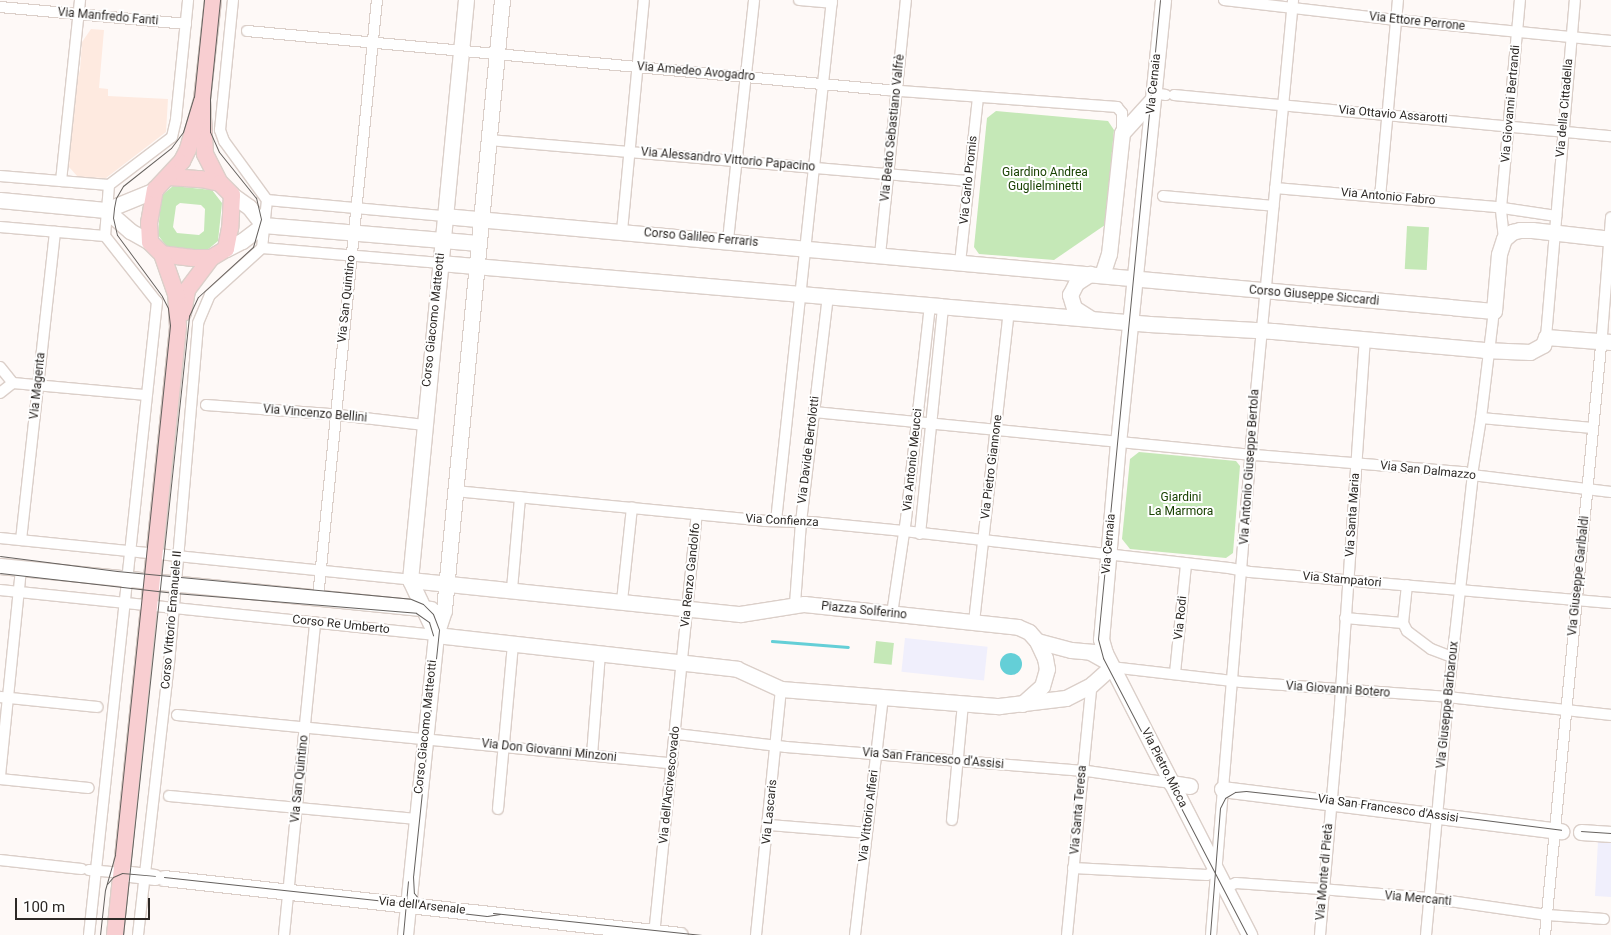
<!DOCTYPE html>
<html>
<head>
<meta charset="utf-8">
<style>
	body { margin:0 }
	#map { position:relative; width:1611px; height:935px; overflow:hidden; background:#fef9f7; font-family:Roboto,sans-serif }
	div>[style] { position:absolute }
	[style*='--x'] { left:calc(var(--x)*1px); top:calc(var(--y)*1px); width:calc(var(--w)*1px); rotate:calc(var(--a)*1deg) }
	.commercial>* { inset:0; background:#f0effc; transform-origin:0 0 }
	.built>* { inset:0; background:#feeae0 }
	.green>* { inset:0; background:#c5e8b7; transform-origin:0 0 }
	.water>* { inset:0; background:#64cfd7 }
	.round { border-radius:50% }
	.stream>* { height:2.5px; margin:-1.25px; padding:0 1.25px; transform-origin:1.25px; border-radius:1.25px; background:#64cfd7 }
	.roads { filter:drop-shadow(1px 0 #dbcfc9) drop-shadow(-1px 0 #dbcfc9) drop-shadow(0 1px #dbcfc9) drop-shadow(0 -1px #dbcfc9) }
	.street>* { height:10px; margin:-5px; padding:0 5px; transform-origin:5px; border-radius:5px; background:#fff }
	.secondary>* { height:15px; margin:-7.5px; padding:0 7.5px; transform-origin:7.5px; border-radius:7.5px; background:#fff }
	.primary>* { height:16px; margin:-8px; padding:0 8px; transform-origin:8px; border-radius:8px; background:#f8ced1 }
	.tram>* { height:1px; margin:-0.5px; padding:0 0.5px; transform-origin:0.5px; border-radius:0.5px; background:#65615e }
	span { translate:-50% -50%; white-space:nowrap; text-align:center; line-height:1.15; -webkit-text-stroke:4px #fff; paint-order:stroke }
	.street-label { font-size:12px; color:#2d2926 }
	.park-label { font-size:12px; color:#184100 }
	.scale { position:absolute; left:15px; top:898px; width:135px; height:22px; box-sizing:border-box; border:2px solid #2d2926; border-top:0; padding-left:6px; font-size:15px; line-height:18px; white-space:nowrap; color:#2d2926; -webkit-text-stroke:4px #fff; paint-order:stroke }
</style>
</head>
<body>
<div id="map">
	<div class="commercial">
		<i style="left:905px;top:638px;width:83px;height:34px;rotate:6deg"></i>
		<i style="clip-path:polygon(1598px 841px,1611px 841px,1611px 897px,1595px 896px)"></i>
	</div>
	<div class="built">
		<i style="clip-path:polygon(91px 29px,104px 30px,99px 88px,108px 89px,108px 96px,168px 99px,166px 132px,106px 178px,78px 177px,69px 167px,74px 91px,80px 70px,82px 42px)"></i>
	</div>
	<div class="green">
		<i style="clip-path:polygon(996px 111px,1108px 121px,1114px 130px,1105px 225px,1054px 260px,979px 254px,974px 247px,987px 118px)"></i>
		<i style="clip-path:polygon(evenodd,173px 186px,212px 190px,222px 203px,218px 241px,206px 251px,167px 247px,158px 235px,161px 196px,173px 186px,180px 203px,201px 205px,205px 209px,204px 231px,199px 235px,177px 233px,173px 227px,176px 206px,180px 203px)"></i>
		<i style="left:1407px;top:226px;width:22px;height:43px;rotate:3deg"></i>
		<i style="clip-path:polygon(1139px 452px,1236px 461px,1240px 466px,1233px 553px,1226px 558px,1130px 549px,1122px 539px,1130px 459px)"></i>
		<i style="left:876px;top:641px;width:18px;height:22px;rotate:6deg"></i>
	</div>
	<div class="water">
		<i class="round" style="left:1000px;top:653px;width:22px;height:22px"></i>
	</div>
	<div class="stream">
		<i style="--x:772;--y:641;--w:76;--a:4.5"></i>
	</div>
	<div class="roads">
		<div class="street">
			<i style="--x:799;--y:0;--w:33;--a:5"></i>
			<i style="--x:1224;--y:0;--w:164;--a:6.6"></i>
			<i style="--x:1387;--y:19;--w:225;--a:5.6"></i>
			<i style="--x:0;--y:7;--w:187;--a:5.2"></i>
			<i style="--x:247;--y:31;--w:643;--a:5.27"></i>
			<i style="--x:887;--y:90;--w:231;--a:4.2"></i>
			<i style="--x:1117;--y:107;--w:8;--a:50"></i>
			<i style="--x:1122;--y:113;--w:20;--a:90"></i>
			<i style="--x:1153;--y:93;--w:13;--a:9"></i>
			<i style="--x:1174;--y:95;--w:439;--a:5.4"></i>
			<i style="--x:488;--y:140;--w:482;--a:4.9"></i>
			<i style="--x:0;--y:176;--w:109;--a:4.7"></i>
			<i style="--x:61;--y:181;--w:182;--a:-84"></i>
			<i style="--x:1275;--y:188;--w:222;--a:4.9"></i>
			<i style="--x:1496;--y:207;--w:61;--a:8.5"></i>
			<i style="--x:1163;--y:196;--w:111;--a:5.1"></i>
			<i style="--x:1380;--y:197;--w:198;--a:-84.8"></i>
			<i style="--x:267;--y:200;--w:178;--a:5.2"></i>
			<i style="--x:0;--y:227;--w:105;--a:4.9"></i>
			<i style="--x:622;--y:231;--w:232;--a:-84.6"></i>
			<i style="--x:1504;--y:239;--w:31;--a:-96"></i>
			<i style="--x:1501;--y:208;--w:209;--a:-84.8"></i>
			<i style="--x:728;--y:240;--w:241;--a:-83.8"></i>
			<i style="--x:262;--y:248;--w:179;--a:4.8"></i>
			<i style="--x:880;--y:255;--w:256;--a:-84.2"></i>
			<i style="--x:960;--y:263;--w:166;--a:-83.8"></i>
			<i style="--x:1546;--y:337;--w:338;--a:-85.1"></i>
			<i style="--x:0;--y:367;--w:21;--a:51"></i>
			<i style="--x:13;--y:383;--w:134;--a:5.2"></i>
			<i style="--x:0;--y:393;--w:16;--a:-38"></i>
			<i style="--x:206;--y:405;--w:124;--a:4.2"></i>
			<i style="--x:330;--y:414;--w:95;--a:6.7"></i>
			<i style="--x:814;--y:412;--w:443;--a:5.6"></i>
			<i style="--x:1255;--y:455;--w:210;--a:4.7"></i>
			<i style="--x:1464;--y:472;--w:9;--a:21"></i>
			<i style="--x:1472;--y:475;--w:140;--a:7"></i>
			<i style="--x:1481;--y:418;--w:112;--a:5.1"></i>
			<i style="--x:1472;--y:475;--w:58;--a:-81"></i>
			<i style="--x:1481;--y:418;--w:108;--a:-83.1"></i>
			<i style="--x:455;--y:491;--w:311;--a:5.5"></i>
			<i style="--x:765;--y:521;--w:46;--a:1.2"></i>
			<i style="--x:811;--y:522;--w:93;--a:5.5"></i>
			<i style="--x:904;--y:531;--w:327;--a:6.5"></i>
			<i style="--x:1229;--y:568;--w:21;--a:11"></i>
			<i style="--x:1250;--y:572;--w:362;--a:4.9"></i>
			<i style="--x:776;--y:521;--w:524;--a:-83.87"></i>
			<i style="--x:920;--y:534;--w:229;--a:-84.2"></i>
			<i style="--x:0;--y:538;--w:412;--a:5.8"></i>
			<i style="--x:21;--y:540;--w:310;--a:-83.7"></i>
			<i style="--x:512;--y:589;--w:92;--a:-85"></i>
			<i style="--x:0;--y:590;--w:438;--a:5.9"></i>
			<i style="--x:318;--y:598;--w:601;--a:-84.37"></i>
			<i style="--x:622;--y:601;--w:94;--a:-83.9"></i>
			<i style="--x:795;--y:604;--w:82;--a:-85.8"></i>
			<i style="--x:801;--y:522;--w:227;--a:-83.2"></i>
			<i style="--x:892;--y:614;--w:96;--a:-81.6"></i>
			<i style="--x:906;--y:519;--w:215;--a:-83.6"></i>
			<i style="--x:1345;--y:618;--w:58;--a:4.9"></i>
			<i style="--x:974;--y:622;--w:312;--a:-83.6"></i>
			<i style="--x:1403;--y:623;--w:9;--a:63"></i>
			<i style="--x:1407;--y:631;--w:30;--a:37"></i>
			<i style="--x:1431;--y:649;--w:22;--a:21"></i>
			<i style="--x:1403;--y:623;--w:38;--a:-84"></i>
			<i style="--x:1088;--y:654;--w:26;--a:29"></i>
			<i style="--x:1111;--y:667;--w:131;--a:6.6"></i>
			<i style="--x:1241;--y:682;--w:208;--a:4.1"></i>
			<i style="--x:1448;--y:697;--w:164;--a:6.3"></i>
			<i style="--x:1175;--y:673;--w:110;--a:-84.2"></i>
			<i style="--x:0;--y:697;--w:98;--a:5.9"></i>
			<i style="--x:177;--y:715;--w:498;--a:5.6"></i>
			<i style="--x:676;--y:734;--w:111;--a:6.7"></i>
			<i style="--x:786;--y:747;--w:302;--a:4.6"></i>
			<i style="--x:1087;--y:771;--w:85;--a:8.1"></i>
			<i style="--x:592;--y:755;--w:101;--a:-85.5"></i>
			<i style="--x:0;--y:776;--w:209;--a:-84.2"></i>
			<i style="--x:0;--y:779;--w:89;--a:5.8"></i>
			<i style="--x:169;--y:796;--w:249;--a:5.3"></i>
			<i style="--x:498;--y:809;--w:166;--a:-84.8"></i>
			<i style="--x:952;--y:820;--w:118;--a:-84.6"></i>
			<i style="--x:768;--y:825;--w:99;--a:4.6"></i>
			<i style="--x:0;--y:860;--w:82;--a:6.3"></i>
			<i style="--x:1073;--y:868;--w:134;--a:3"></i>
			<i style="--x:1207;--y:875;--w:10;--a:-29"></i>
			<i style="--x:89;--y:870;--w:33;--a:5"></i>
			<i style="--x:1231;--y:885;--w:5;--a:-22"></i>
			<i style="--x:1236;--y:883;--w:85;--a:4"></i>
			<i style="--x:1321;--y:889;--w:108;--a:4.8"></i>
			<i style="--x:1429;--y:898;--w:119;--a:8.2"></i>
			<i style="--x:1547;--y:915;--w:57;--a:4"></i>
			<i style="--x:89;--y:935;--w:637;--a:-83.87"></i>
			<i style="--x:157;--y:302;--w:84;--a:-128.2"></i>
			<i style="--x:105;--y:236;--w:51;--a:-85.5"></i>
			<i style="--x:109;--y:185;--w:79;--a:-37.3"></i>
			<i style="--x:172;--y:137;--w:18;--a:-77"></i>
			<i style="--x:176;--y:119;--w:120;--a:-84.2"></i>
			<i style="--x:138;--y:935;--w:273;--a:-83.5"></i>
			<i style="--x:169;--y:664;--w:342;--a:-85.1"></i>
			<i style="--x:198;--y:323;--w:30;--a:-67"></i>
			<i style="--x:210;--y:295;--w:70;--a:-42.1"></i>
			<i style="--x:262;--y:248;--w:10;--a:-84"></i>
			<i style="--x:263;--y:238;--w:38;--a:-84"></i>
			<i style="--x:267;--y:200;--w:73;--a:-126.1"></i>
			<i style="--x:224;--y:141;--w:12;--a:-110"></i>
			<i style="--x:220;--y:130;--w:131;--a:-84.3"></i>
			<i style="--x:284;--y:935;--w:314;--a:-84.3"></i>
			<i style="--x:654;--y:935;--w:423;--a:-84.2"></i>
			<i style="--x:756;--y:935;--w:247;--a:-84.2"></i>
			<i style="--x:855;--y:935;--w:240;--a:-83.3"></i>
			<i style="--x:1067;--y:935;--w:254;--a:-84.4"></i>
			<i style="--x:1211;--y:935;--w:492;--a:-85.3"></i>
			<i style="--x:1251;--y:445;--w:447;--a:-84.6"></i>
			<i style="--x:1320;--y:935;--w:217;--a:-85"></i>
			<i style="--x:1339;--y:719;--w:380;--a:-86.1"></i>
			<i style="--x:1426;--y:935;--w:239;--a:-84.7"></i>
			<i style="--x:1448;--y:697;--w:223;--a:-83.6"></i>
			<i style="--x:1545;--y:935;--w:603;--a:-84.57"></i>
			<i style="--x:1602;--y:335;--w:118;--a:-85.6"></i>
		</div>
		<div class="secondary">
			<i style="--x:1163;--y:0;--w:444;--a:95.8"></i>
			<i style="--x:1118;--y:442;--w:198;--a:94.9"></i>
			<i style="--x:1101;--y:639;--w:15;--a:74"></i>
			<i style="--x:1105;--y:653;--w:317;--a:62.9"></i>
			<i style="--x:232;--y:195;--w:21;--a:35"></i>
			<i style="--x:249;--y:207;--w:23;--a:52"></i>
			<i style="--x:0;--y:200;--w:106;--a:5.4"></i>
			<i style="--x:106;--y:210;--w:53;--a:-22.2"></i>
			<i style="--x:106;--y:210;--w:32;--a:41"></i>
			<i style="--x:130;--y:231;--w:23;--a:29"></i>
			<i style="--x:444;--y:216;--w:1054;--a:5.17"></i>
			<i style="--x:1494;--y:311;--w:57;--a:-85"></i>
			<i style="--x:1499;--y:254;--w:16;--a:-72"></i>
			<i style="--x:1504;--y:239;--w:11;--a:-41"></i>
			<i style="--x:1512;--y:232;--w:8;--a:-14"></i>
			<i style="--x:1520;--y:230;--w:12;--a:0"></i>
			<i style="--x:1532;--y:230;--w:80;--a:6.5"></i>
			<i style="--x:226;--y:249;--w:18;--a:-27"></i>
			<i style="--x:242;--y:241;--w:26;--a:-37"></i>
			<i style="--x:263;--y:225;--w:216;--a:4.8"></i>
			<i style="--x:440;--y:263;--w:712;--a:4.92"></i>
			<i style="--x:1149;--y:324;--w:124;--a:3.2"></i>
			<i style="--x:1273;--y:331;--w:212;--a:5.1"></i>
			<i style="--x:1484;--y:350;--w:46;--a:2.5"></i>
			<i style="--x:1530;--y:352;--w:15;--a:-28"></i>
			<i style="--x:1543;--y:345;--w:9;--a:-69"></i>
			<i style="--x:1546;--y:337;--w:65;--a:4.4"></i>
			<i style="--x:1102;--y:275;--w:22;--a:-72"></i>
			<i style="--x:1109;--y:254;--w:122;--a:-83.9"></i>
			<i style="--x:1122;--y:133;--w:45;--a:-47.7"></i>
			<i style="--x:1090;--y:318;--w:19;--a:-148"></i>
			<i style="--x:1074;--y:308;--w:14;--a:-107"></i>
			<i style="--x:1070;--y:295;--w:13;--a:-63"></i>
			<i style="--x:1076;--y:283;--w:17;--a:-33"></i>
			<i style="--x:0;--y:566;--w:433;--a:5.7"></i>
			<i style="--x:410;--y:580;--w:332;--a:5.9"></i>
			<i style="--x:740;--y:614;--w:65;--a:-8.9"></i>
			<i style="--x:804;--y:604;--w:215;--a:6.1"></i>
			<i style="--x:1018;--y:627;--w:12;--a:24"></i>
			<i style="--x:1029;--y:632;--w:12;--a:48"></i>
			<i style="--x:1037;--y:641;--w:19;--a:65"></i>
			<i style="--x:1045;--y:658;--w:11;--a:80"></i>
			<i style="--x:1047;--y:669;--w:18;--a:106"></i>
			<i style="--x:1042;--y:686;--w:27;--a:138"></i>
			<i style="--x:436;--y:635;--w:303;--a:6.4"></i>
			<i style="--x:737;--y:669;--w:48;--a:24.4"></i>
			<i style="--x:781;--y:689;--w:219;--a:4.5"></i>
			<i style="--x:999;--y:706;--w:67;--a:-6.8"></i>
			<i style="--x:1066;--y:698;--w:27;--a:-27"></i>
			<i style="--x:1090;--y:686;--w:28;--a:-42"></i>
			<i style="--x:436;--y:635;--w:61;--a:-115.3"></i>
			<i style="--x:410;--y:580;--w:583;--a:-84.49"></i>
			<i style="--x:1037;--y:641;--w:35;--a:15"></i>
			<i style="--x:1071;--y:650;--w:34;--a:5"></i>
			<i style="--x:1171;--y:783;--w:19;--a:9"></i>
			<i style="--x:1222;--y:789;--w:342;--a:7.1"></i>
			<i style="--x:1581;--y:832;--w:30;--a:4"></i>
			<i style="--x:122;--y:873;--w:33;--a:7"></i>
			<i style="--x:164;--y:878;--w:519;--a:6.3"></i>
			<i style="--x:405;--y:935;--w:302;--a:-84.1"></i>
			<i style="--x:436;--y:635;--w:26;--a:-72"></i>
			<i style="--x:444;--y:610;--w:613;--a:-84.57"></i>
		</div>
		<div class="primary">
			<i style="--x:213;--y:0;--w:101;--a:96.3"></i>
			<i style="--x:202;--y:100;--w:54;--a:86.8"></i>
			<i style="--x:205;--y:154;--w:33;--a:63"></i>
			<i style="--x:169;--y:177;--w:32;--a:4"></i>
			<i style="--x:201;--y:179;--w:19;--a:12"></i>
			<i style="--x:220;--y:183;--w:17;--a:45"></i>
			<i style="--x:232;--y:195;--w:33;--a:93"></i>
			<i style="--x:230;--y:228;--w:21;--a:101"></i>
			<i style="--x:226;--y:249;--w:17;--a:149"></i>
			<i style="--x:211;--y:258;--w:18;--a:180"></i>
			<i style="--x:193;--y:258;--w:31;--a:-173"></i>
			<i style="--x:162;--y:254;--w:17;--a:-135"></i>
			<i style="--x:150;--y:242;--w:19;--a:-93"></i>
			<i style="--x:149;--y:223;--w:34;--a:-80"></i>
			<i style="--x:155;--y:190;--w:40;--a:-47"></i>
			<i style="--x:182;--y:161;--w:13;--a:-63"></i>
			<i style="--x:188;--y:149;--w:51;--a:-74.1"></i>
			<i style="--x:183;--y:313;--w:23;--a:-80"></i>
			<i style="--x:187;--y:290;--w:40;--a:-53"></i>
			<i style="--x:115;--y:935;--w:611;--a:-84.08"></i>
			<i style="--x:178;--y:327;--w:33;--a:-93"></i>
			<i style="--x:176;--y:294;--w:42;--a:-109.3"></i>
		</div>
	</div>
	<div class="tram">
		<i style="--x:1160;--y:0;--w:642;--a:95.54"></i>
		<i style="--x:1098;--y:639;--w:20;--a:75"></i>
		<i style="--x:1103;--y:658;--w:312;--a:62.5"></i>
		<i style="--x:0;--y:556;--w:118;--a:7.3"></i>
		<i style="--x:117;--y:571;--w:295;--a:5.4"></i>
		<i style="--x:411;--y:599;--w:13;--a:23"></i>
		<i style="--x:423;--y:604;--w:14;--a:45"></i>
		<i style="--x:433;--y:614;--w:17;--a:69"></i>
		<i style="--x:439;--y:630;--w:247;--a:96"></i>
		<i style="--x:413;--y:876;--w:17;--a:87"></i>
		<i style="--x:414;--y:893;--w:14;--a:51"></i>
		<i style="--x:423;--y:904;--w:13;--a:27"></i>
		<i style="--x:435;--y:910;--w:52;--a:6.6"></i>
		<i style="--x:487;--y:916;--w:13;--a:-9"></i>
		<i style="--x:0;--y:573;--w:176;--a:6.5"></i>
		<i style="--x:175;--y:593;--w:242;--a:4.7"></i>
		<i style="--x:416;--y:613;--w:16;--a:35"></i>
		<i style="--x:429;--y:622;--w:14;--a:73"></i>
		<i style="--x:1581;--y:831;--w:30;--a:4"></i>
		<i style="--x:164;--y:877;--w:248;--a:6.2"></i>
		<i style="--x:107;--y:884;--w:9;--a:-49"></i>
		<i style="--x:113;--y:877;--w:10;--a:-24"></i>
		<i style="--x:122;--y:873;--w:33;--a:5"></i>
		<i style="--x:493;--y:913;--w:210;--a:6"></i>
		<i style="--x:100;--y:935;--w:45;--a:-83.7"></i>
		<i style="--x:105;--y:890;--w:37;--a:-74"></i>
		<i style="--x:115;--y:854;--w:532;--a:-84.06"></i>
		<i style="--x:170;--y:325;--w:17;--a:-97"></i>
		<i style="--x:168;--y:308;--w:13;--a:-117"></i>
		<i style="--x:162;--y:296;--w:76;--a:-126.4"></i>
		<i style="--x:117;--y:235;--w:17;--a:-103"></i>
		<i style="--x:113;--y:218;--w:10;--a:-84"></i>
		<i style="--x:114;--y:208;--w:10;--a:-79"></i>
		<i style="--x:116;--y:198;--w:14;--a:-60"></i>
		<i style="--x:123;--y:186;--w:61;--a:-38.4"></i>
		<i style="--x:171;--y:148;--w:20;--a:-53"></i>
		<i style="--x:183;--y:132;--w:37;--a:-73"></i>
		<i style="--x:194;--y:97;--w:98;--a:-84.1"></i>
		<i style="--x:123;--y:935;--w:623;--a:-83.91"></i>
		<i style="--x:189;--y:316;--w:21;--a:-65"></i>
		<i style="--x:198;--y:297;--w:74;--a:-42.3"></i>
		<i style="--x:253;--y:247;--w:29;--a:-74"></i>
		<i style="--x:261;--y:219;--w:22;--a:-103"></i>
		<i style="--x:256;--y:198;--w:59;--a:-128.8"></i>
		<i style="--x:219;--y:152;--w:22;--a:-114"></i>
		<i style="--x:210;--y:132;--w:33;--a:-90"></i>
		<i style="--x:210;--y:99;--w:100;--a:-84.2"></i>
		<i style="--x:403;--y:935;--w:54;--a:-84.7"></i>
		<i style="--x:1210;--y:935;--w:127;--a:-85.5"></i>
		<i style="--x:1220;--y:808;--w:11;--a:-63"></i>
		<i style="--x:1225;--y:798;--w:12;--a:-31"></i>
		<i style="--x:1235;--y:792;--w:11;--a:-5"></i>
		<i style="--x:1246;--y:791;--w:82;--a:6.3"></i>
		<i style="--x:1328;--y:800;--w:235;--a:7.3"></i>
	</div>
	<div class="street-label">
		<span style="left:108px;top:17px;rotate:5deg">Via Manfredo Fanti</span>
		<span style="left:1417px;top:22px;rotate:6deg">Via Ettore Perrone</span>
		<span style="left:696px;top:72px;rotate:5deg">Via Amedeo Avogadro</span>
		<span style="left:1154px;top:84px;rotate:-84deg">Via Cernaia</span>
		<span style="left:1511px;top:104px;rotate:-85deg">Via Giovanni Bertrandi</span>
		<span style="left:1565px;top:108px;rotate:-85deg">Via della Cittadella</span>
		<span style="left:1393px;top:115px;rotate:5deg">Via Ottavio Assarotti</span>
		<span style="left:893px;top:128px;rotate:-84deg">Via Beato Sebastiano Valfrè</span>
		<span style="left:728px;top:160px;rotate:5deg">Via Alessandro Vittorio Papacino</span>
		<span style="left:969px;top:180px;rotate:-84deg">Via Carlo Promis</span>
		<span style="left:1388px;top:197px;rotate:5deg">Via Antonio Fabro</span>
		<span style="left:701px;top:238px;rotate:5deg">Corso Galileo Ferraris</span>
		<span style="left:1314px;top:296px;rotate:5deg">Corso Giuseppe Siccardi</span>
		<span style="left:347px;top:299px;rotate:-84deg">Via San Quintino</span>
		<span style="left:434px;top:320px;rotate:-84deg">Corso Giacomo Matteotti</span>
		<span style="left:38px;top:386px;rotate:-84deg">Via Magenta</span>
		<span style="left:315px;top:414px;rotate:5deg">Via Vincenzo Bellini</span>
		<span style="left:809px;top:450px;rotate:-83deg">Via Davide Bertolotti</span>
		<span style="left:913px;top:460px;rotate:-84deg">Via Antonio Meucci</span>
		<span style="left:992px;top:467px;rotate:-83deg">Via Pietro Giannone</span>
		<span style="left:1250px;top:467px;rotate:-86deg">Via Antonio Giuseppe Bertola</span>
		<span style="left:1428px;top:471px;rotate:6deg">Via San Dalmazzo</span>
		<span style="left:1353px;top:515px;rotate:-86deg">Via Santa Maria</span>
		<span style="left:782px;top:521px;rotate:3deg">Via Confienza</span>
		<span style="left:1109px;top:544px;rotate:-85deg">Via Cernaia</span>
		<span style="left:691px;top:575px;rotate:-84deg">Via Renzo Gandolfo</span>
		<span style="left:1579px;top:576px;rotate:-84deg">Via Giuseppe Garibaldi</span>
		<span style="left:1342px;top:580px;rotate:5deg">Via Stampatori</span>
		<span style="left:864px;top:611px;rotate:6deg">Piazza Solferino</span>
		<span style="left:1181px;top:618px;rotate:-84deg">Via Rodi</span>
		<span style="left:172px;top:620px;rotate:-85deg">Corso Vittorio Emanuele II</span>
		<span style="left:341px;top:625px;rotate:6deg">Corso Re Umberto</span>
		<span style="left:1338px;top:690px;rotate:4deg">Via Giovanni Botero</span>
		<span style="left:1448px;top:705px;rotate:-84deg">Via Giuseppe Barbaroux</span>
		<span style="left:426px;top:727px;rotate:-84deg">Corso Giacomo Matteotti</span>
		<span style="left:549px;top:751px;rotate:6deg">Via Don Giovanni Minzoni</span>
		<span style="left:933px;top:759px;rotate:5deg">Via San Francesco d'Assisi</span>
		<span style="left:1164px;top:768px;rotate:63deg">Via Pietro Micca</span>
		<span style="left:300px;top:779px;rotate:-84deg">Via San Quintino</span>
		<span style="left:670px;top:785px;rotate:-84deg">Via dell'Arcivescovado</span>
		<span style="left:1388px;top:809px;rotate:8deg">Via San Francesco d'Assisi</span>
		<span style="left:1079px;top:810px;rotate:-85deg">Via Santa Teresa</span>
		<span style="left:770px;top:812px;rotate:-84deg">Via Lascaris</span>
		<span style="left:869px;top:816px;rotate:-83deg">Via Vittorio Alfieri</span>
		<span style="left:1325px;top:872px;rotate:-85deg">Via Monte di Pietà</span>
		<span style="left:1418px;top:899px;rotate:5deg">Via Mercanti</span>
		<span style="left:422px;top:906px;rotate:6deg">Via dell'Arsenale</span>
	</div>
	<div class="park-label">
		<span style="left:1045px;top:180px">Giardino Andrea<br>Guglielminetti</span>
		<span style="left:1181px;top:505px">Giardini<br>La Marmora</span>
	</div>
	<div class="scale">100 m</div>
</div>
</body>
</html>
